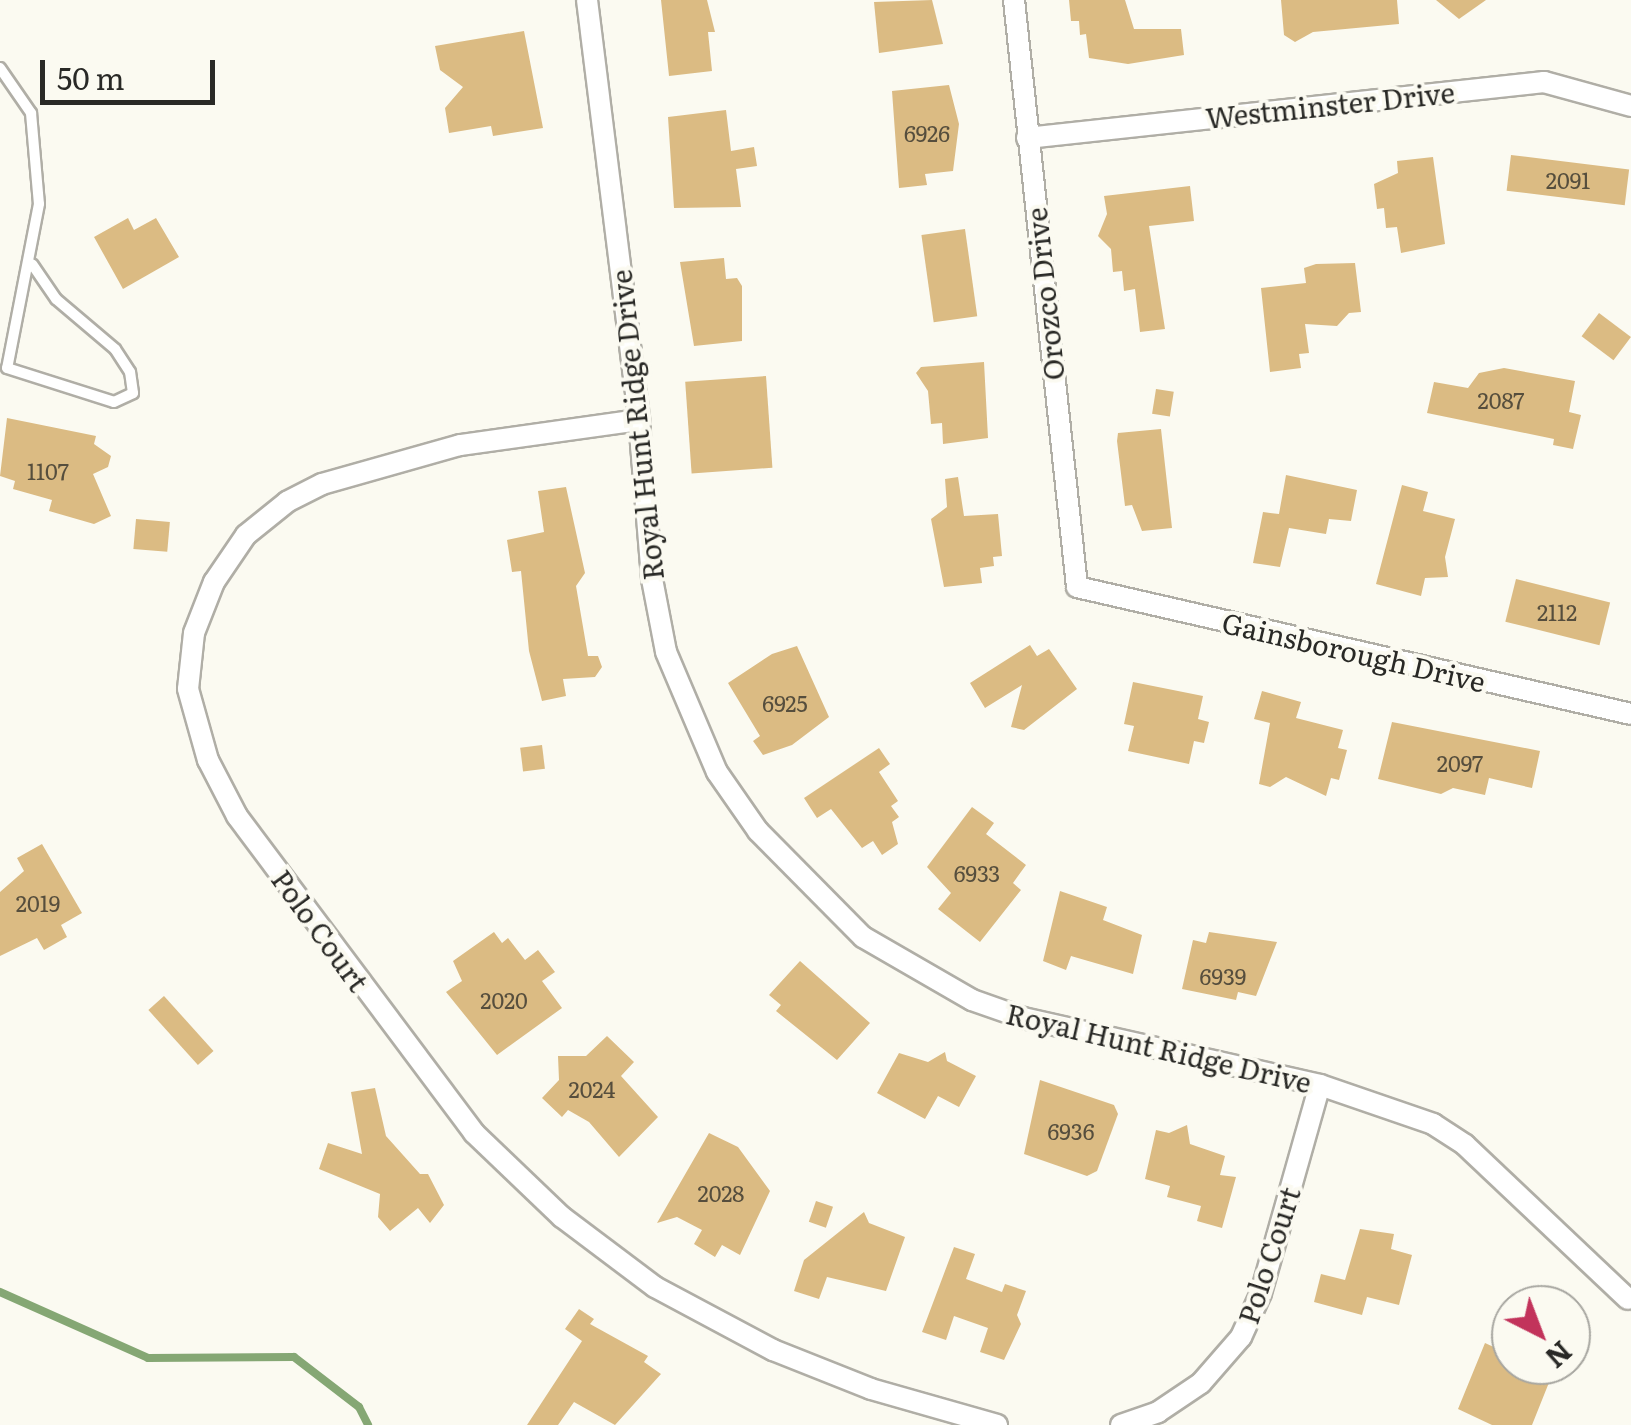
<!DOCTYPE html>
<html>
<head>
<meta charset="utf-8">
<style>
	body { margin:0 }
	#map { position:relative; width:1631px; height:1425px; overflow:hidden; background:#fbfaf1; font-family:Literata,serif }
	div>[style] { position:absolute }
	[style*='--x'] { left:calc(var(--x)*1px); top:calc(var(--y)*1px); width:calc(var(--w)*1px); rotate:calc(var(--a)*1deg) }
	.stream>* { height:8px; margin:-4px; padding:0 4px; transform-origin:4px; border-radius:4px; background:#85a774 }
	.building>* { inset:0; background:#dbbb83; transform-origin:0 0 }
	.roads { filter:drop-shadow(2px 0 #b0aea6) drop-shadow(-2px 0 #b0aea6) drop-shadow(0 2px #b0aea6) drop-shadow(0 -2px #b0aea6) }
	.service>* { height:10px; margin:-5px; padding:0 5px; transform-origin:5px; border-radius:5px; background:#fff }
	.minor>* { height:20px; margin:-10px; padding:0 10px; transform-origin:10px; border-radius:10px; background:#fff }
	span { translate:-50% -50%; white-space:nowrap; text-align:center; line-height:1.15; -webkit-text-stroke:8px #fbfaf1; paint-order:stroke }
	.number-label { font-size:22px; color:#564e3d }
	.number-label span { -webkit-text-stroke-width:0 }
	.street-label { font-size:28px; color:#292926 }
	.north { position:absolute; left:1491px; top:1285px; width:100px; height:100px; box-sizing:border-box; background:#fbfaf1; border:2px solid #a7a6a0; border-radius:50%; rotate:138deg; font-size:28px; font-weight:700; line-height:40px; text-align:center; color:#292926 }
	.north::after { content:''; display:block; margin:auto; width:35px; height:45px; background:#c2335b; clip-path:polygon(50% 0,100% 100%,50% 72%,0 100%) }
	.scale { position:absolute; left:40px; top:60px; width:175px; height:45px; box-sizing:border-box; border:5px solid #292926; border-top:0; padding-left:12px; font-size:30px; line-height:35px; white-space:nowrap; color:#292926; -webkit-text-stroke:8px #fbfaf1; paint-order:stroke }
</style>
</head>
<body>
<div id="map">
	<div class="stream">
		<i style="--x:0;--y:1292;--w:162;--a:24"></i>
		<i style="--x:148;--y:1358;--w:146;--a:-0.4"></i>
		<i style="--x:294;--y:1357;--w:82;--a:37.6"></i>
		<i style="--x:359;--y:1407;--w:20;--a:63"></i>
	</div>
	<div class="building">
		<i style="clip-path:polygon(661px 0,707px 0,715px 32px,708px 32px,712px 71px,669px 76px)"></i>
		<i style="clip-path:polygon(932px 0,943px 44px,879px 53px,874px 2px)"></i>
		<i style="clip-path:polygon(1069px 0,1125px 0,1134px 29px,1181px 29px,1184px 55px,1128px 64px,1089px 58px,1086px 34px,1080px 35px,1079px 21px,1071px 21px)"></i>
		<i style="clip-path:polygon(1281px 0,1397px 0,1399px 24px,1313px 32px,1295px 42px,1284px 35px)"></i>
		<i style="clip-path:polygon(1436px 0,1486px 0,1459px 19px)"></i>
		<i style="clip-path:polygon(524px 31px,543px 128px,493px 136px,491px 126px,449px 133px,445px 108px,463px 87px,440px 70px,435px 46px)"></i>
		<i style="clip-path:polygon(949px 85px,959px 124px,953px 171px,925px 174px,927px 185px,899px 188px,892px 91px)"></i>
		<i style="clip-path:polygon(726px 110px,731px 151px,754px 147px,757px 166px,736px 169px,741px 207px,674px 208px,668px 117px)"></i>
		<i style="left:1511px;top:155px;width:119px;height:36px;rotate:7deg"></i>
		<i style="clip-path:polygon(1433px 157px,1445px 244px,1401px 253px,1397px 227px,1386px 228px,1384px 208px,1377px 209px,1374px 184px,1398px 173px,1397px 161px)"></i>
		<i style="clip-path:polygon(1190px 186px,1194px 221px,1149px 226px,1165px 329px,1140px 332px,1135px 289px,1124px 291px,1122px 271px,1113px 272px,1111px 249px,1098px 236px,1107px 214px,1104px 196px)"></i>
		<i style="clip-path:polygon(128px 218px,134px 230px,156px 218px,179px 257px,123px 289px,94px 237px)"></i>
		<i style="left:965px;top:229px;width:88px;height:44px;rotate:82deg"></i>
		<i style="clip-path:polygon(724px 258px,726px 279px,737px 278px,742px 286px,742px 341px,694px 346px,680px 262px)"></i>
		<i style="clip-path:polygon(1355px 263px,1361px 312px,1349px 313px,1337px 326px,1305px 324px,1309px 353px,1299px 354px,1301px 368px,1270px 372px,1261px 288px,1306px 283px,1304px 268px,1316px 264px)"></i>
		<i style="left:1599px;top:313px;width:40px;height:29px;rotate:37deg"></i>
		<i style="clip-path:polygon(984px 362px,988px 438px,943px 444px,942px 423px,931px 424px,928px 391px,916px 373px,921px 367px)"></i>
		<i style="clip-path:polygon(1504px 368px,1575px 381px,1569px 412px,1581px 415px,1573px 449px,1553px 445px,1554px 439px,1427px 413px,1434px 382px,1468px 388px,1479px 373px)"></i>
		<i style="left:766px;top:376px;width:92px;height:81px;rotate:86deg"></i>
		<i style="left:1156px;top:389px;width:18px;height:25px;rotate:9deg"></i>
		<i style="clip-path:polygon(7px 418px,96px 436px,94px 444px,111px 456px,108px 467px,93px 474px,111px 516px,94px 524px,49px 511px,52px 500px,13px 489px,15px 481px,0 476px)"></i>
		<i style="clip-path:polygon(1161px 429px,1172px 528px,1142px 531px,1132px 505px,1125px 506px,1117px 441px,1118px 433px)"></i>
		<i style="clip-path:polygon(1286px 475px,1357px 490px,1351px 521px,1329px 519px,1326px 534px,1289px 528px,1280px 567px,1253px 563px,1263px 512px,1279px 514px)"></i>
		<i style="clip-path:polygon(958px 477px,964px 516px,998px 514px,1002px 556px,993px 557px,994px 566px,980px 568px,982px 583px,944px 587px,931px 519px,947px 507px,945px 479px)"></i>
		<i style="clip-path:polygon(1402px 485px,1428px 492px,1423px 511px,1455px 519px,1445px 557px,1448px 577px,1425px 578px,1421px 596px,1376px 584px)"></i>
		<i style="clip-path:polygon(566px 487px,585px 573px,576px 586px,588px 656px,598px 656px,602px 667px,595px 677px,563px 679px,566px 696px,542px 701px,529px 651px,521px 571px,512px 572px,507px 540px,544px 532px,538px 491px)"></i>
		<i style="left:136px;top:519px;width:34px;height:30px;rotate:5deg"></i>
		<i style="left:1516px;top:579px;width:97px;height:44px;rotate:14deg"></i>
		<i style="clip-path:polygon(1030px 645px,1037px 656px,1049px 649px,1077px 689px,1024px 730px,1011px 727px,1022px 685px,985px 708px,970px 683px)"></i>
		<i style="clip-path:polygon(797px 646px,829px 717px,792px 745px,763px 755px,753px 741px,760px 736px,728px 683px,772px 654px)"></i>
		<i style="clip-path:polygon(1133px 682px,1203px 696px,1198px 719px,1209px 722px,1204px 743px,1194px 741px,1189px 764px,1128px 751px,1134px 726px,1124px 724px)"></i>
		<i style="clip-path:polygon(1262px 691px,1301px 702px,1296px 718px,1343px 730px,1338px 748px,1347px 750px,1339px 780px,1331px 778px,1326px 796px,1286px 777px,1270px 787px,1259px 784px,1270px 723px,1254px 719px)"></i>
		<i style="clip-path:polygon(1392px 722px,1540px 751px,1532px 788px,1489px 778px,1485px 795px,1453px 788px,1441px 794px,1378px 779px)"></i>
		<i style="left:542px;top:745px;width:24px;height:22px;rotate:83deg"></i>
		<i style="clip-path:polygon(879px 748px,890px 764px,879px 772px,898px 801px,891px 806px,899px 817px,892px 822px,898px 844px,882px 855px,873px 841px,862px 848px,831px 809px,817px 818px,804px 798px)"></i>
		<i style="clip-path:polygon(972px 807px,994px 823px,986px 834px,1026px 865px,1013px 883px,1021px 890px,980px 942px,938px 909px,951px 893px,927px 867px)"></i>
		<i style="clip-path:polygon(42px 844px,82px 913px,61px 925px,67px 937px,44px 950px,37px 938px,0 956px,0 892px,24px 871px,17px 858px)"></i>
		<i style="clip-path:polygon(1060px 891px,1107px 907px,1103px 920px,1142px 935px,1133px 974px,1071px 956px,1066px 970px,1043px 961px)"></i>
		<i style="clip-path:polygon(494px 932px,502px 943px,508px 938px,525px 960px,538px 950px,555px 972px,542px 981px,562px 1008px,497px 1055px,446px 992px,462px 981px,453px 961px)"></i>
		<i style="clip-path:polygon(1209px 932px,1277px 942px,1256px 996px,1238px 992px,1236px 1000px,1182px 989px,1193px 940px,1206px 943px)"></i>
		<i style="clip-path:polygon(800px 961px,870px 1023px,837px 1060px,776px 1011px,781px 1005px,769px 995px)"></i>
		<i style="left:164px;top:996px;width:74px;height:21px;rotate:48deg"></i>
		<i style="clip-path:polygon(607px 1036px,634px 1062px,621px 1076px,658px 1117px,619px 1157px,589px 1122px,568px 1110px,562px 1117px,542px 1098px,559px 1080px,558px 1056px,586px 1056px)"></i>
		<i style="clip-path:polygon(945px 1052px,947px 1061px,976px 1076px,959px 1107px,938px 1096px,925px 1119px,877px 1093px,899px 1053px,928px 1062px)"></i>
		<i style="clip-path:polygon(1040px 1080px,1114px 1105px,1118px 1114px,1097px 1171px,1087px 1176px,1024px 1154px)"></i>
		<i style="clip-path:polygon(375px 1088px,386px 1136px,420px 1174px,428px 1174px,444px 1205px,430px 1223px,418px 1208px,390px 1231px,378px 1217px,380px 1194px,319px 1169px,328px 1143px,362px 1154px,351px 1092px)"></i>
		<i style="clip-path:polygon(1187px 1125px,1190px 1144px,1225px 1156px,1220px 1175px,1236px 1177px,1222px 1228px,1197px 1221px,1201px 1206px,1167px 1197px,1170px 1186px,1145px 1179px,1156px 1130px,1169px 1133px)"></i>
		<i style="clip-path:polygon(709px 1133px,738px 1147px,770px 1191px,740px 1255px,722px 1245px,715px 1257px,694px 1244px,702px 1230px,677px 1217px,657px 1223px)"></i>
		<i style="left:816px;top:1201px;width:18px;height:22px;rotate:19deg"></i>
		<i style="clip-path:polygon(864px 1212px,869px 1223px,905px 1237px,886px 1291px,827px 1277px,819px 1299px,794px 1291px,804px 1260px)"></i>
		<i style="clip-path:polygon(1360px 1229px,1394px 1234px,1391px 1249px,1412px 1255px,1399px 1305px,1367px 1297px,1362px 1315px,1314px 1302px,1321px 1274px,1345px 1280px)"></i>
		<i style="clip-path:polygon(954px 1247px,975px 1254px,966px 1279px,1002px 1292px,1005px 1284px,1026px 1291px,1017px 1315px,1021px 1324px,1004px 1360px,980px 1352px,988px 1328px,954px 1316px,946px 1340px,922px 1332px)"></i>
		<i style="clip-path:polygon(579px 1309px,594px 1319px,590px 1324px,648px 1356px,644px 1362px,661px 1374px,615px 1425px,574px 1402px,558px 1425px,527px 1425px,582px 1341px,565px 1329px)"></i>
		<i style="clip-path:polygon(1485px 1343px,1511px 1355px,1511px 1365px,1556px 1365px,1532px 1425px,1492px 1425px,1458px 1409px)"></i>
	</div>
	<div class="roads">
		<div class="service">
			<i style="--x:0;--y:68;--w:55;--a:55.4"></i>
			<i style="--x:31;--y:113;--w:91;--a:85"></i>
			<i style="--x:39;--y:204;--w:167;--a:101"></i>
			<i style="--x:7;--y:368;--w:112;--a:17.6"></i>
			<i style="--x:114;--y:402;--w:21;--a:-25"></i>
			<i style="--x:133;--y:393;--w:21;--a:-98"></i>
			<i style="--x:130;--y:372;--w:27;--a:-123"></i>
			<i style="--x:115;--y:349;--w:77;--a:-139.7"></i>
			<i style="--x:56;--y:299;--w:42;--a:-124.4"></i>
		</div>
		<div class="minor">
			<i style="--x:587;--y:0;--w:423;--a:82.9"></i>
			<i style="--x:639;--y:420;--w:160;--a:85.3"></i>
			<i style="--x:652;--y:579;--w:74;--a:79.1"></i>
			<i style="--x:666;--y:652;--w:130;--a:67"></i>
			<i style="--x:717;--y:772;--w:72;--a:55.2"></i>
			<i style="--x:758;--y:831;--w:149;--a:45.3"></i>
			<i style="--x:863;--y:937;--w:126;--a:30"></i>
			<i style="--x:972;--y:1000;--w:54;--a:19.4"></i>
			<i style="--x:1023;--y:1018;--w:304;--a:12.7"></i>
			<i style="--x:1320;--y:1085;--w:120;--a:19"></i>
			<i style="--x:1433;--y:1124;--w:38;--a:33"></i>
			<i style="--x:1465;--y:1145;--w:224;--a:43.4"></i>
			<i style="--x:1014;--y:0;--w:590;--a:83.87"></i>
			<i style="--x:1077;--y:587;--w:568;--a:12.91"></i>
			<i style="--x:1027;--y:138;--w:520;--a:-6.18"></i>
			<i style="--x:1544;--y:82;--w:90;--a:15.4"></i>
			<i style="--x:639;--y:420;--w:181;--a:172"></i>
			<i style="--x:460;--y:445;--w:143;--a:164.2"></i>
			<i style="--x:322;--y:484;--w:39;--a:153"></i>
			<i style="--x:287;--y:502;--w:53;--a:141.2"></i>
			<i style="--x:246;--y:535;--w:57;--a:124.2"></i>
			<i style="--x:214;--y:582;--w:55;--a:111.4"></i>
			<i style="--x:194;--y:633;--w:56;--a:96.1"></i>
			<i style="--x:188;--y:689;--w:74;--a:74.3"></i>
			<i style="--x:208;--y:760;--w:63;--a:62.6"></i>
			<i style="--x:237;--y:816;--w:396;--a:53.2"></i>
			<i style="--x:474;--y:1133;--w:122;--a:43.7"></i>
			<i style="--x:562;--y:1217;--w:116;--a:37"></i>
			<i style="--x:655;--y:1287;--w:134;--a:28.1"></i>
			<i style="--x:773;--y:1350;--w:105;--a:21.7"></i>
			<i style="--x:871;--y:1389;--w:131;--a:15.9"></i>
			<i style="--x:1121;--y:1425;--w:39;--a:-19"></i>
			<i style="--x:1158;--y:1412;--w:52;--a:-34"></i>
			<i style="--x:1201;--y:1383;--w:61;--a:-49"></i>
			<i style="--x:1241;--y:1337;--w:48;--a:-65.6"></i>
			<i style="--x:1261;--y:1293;--w:216;--a:-74.2"></i>
		</div>
	</div>
	<div class="number-label">
		<span style="left:927px;top:133px">6926</span>
		<span style="left:1568px;top:180px">2091</span>
		<span style="left:1501px;top:400px">2087</span>
		<span style="left:48px;top:471px">1107</span>
		<span style="left:1557px;top:612px">2112</span>
		<span style="left:785px;top:703px">6925</span>
		<span style="left:1460px;top:763px">2097</span>
		<span style="left:977px;top:873px">6933</span>
		<span style="left:38px;top:903px">2019</span>
		<span style="left:1223px;top:976px">6939</span>
		<span style="left:504px;top:1000px">2020</span>
		<span style="left:592px;top:1089px">2024</span>
		<span style="left:1071px;top:1131px">6936</span>
		<span style="left:721px;top:1193px">2028</span>
	</div>
	<div class="street-label">
		<span style="left:1330px;top:104px;rotate:-6deg">Westminster Drive</span>
		<span style="left:1044px;top:294px;rotate:-96deg">Orozco Drive</span>
		<span style="left:636px;top:425px;rotate:-96deg">Royal Hunt Ridge Drive</span>
		<span style="left:1354px;top:651px;rotate:13deg">Gainsborough Drive</span>
		<span style="left:321px;top:930px;rotate:54deg">Polo Court</span>
		<span style="left:1159px;top:1047px;rotate:13deg">Royal Hunt Ridge Drive</span>
		<span style="left:1268px;top:1255px;rotate:-72deg">Polo Court</span>
	</div>
	<div class="north">N</div>
	<div class="scale">50 m</div>
</div>
</body>
</html>
